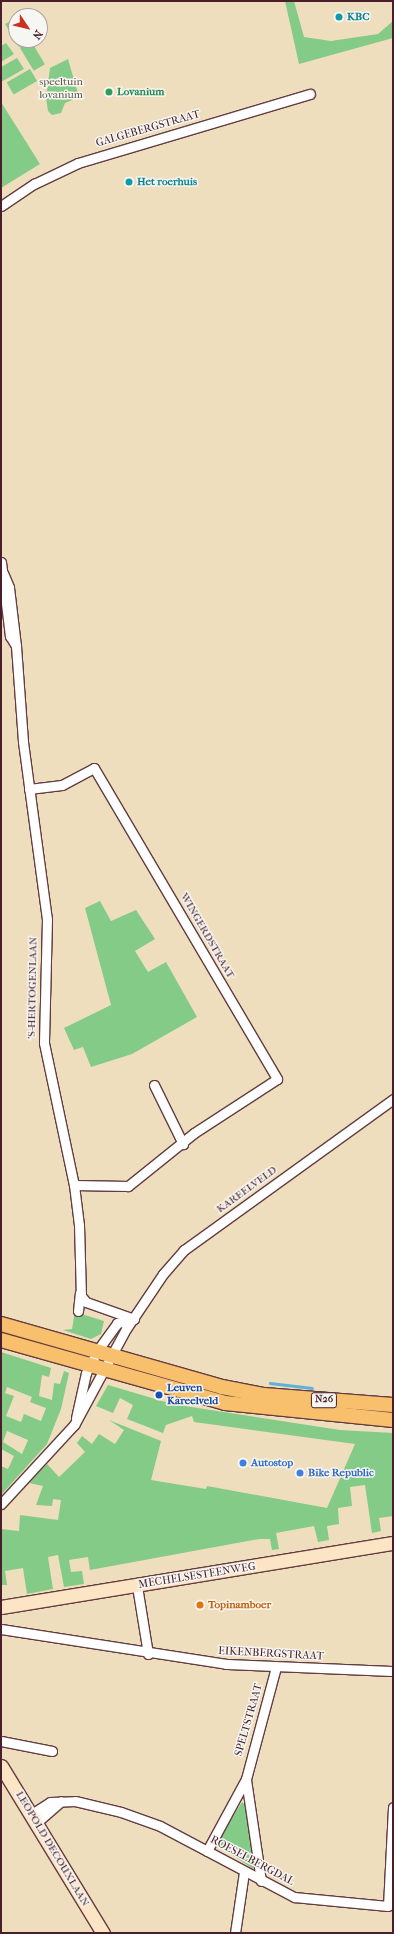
<!DOCTYPE html>
<html>
<head>
<meta charset="utf-8">
<style>
	body { margin:0 }
	#map { position:relative; width:394px; height:1934px; overflow:hidden; background:#efdebd; font-family:"IM FELL French Canon",serif }
	div>[style] { position:absolute }
	[style*='--x'] { left:calc(var(--x)*1px); top:calc(var(--y)*1px); width:calc(var(--w)*1px); rotate:calc(var(--a)*1deg) }
	.green>* { inset:0; background:#83cb87; transform-origin:0 0 }
	.stream>* { height:2.5px; margin:-1.25px; padding:0 1.25px; transform-origin:1.25px; border-radius:1.25px; background:#5db2d9 }
	.roads { filter:drop-shadow(1px 0 #633c41) drop-shadow(-1px 0 #633c41) drop-shadow(0 1px #633c41) drop-shadow(0 -1px #633c41) }
	.street>* { height:9px; margin:-4.5px; padding:0 4.5px; transform-origin:4.5px; border-radius:4.5px; background:#fff }
	.secondary>* { height:13px; margin:-6.5px; padding:0 6.5px; transform-origin:6.5px; border-radius:6.5px; background:#fce5c4 }
	.primary>* { height:14px; margin:-7px; padding:0 7px; transform-origin:7px; border-radius:7px; background:#f8bf6c }
	.dots>* { width:11px; height:11px; translate:-50% -50%; box-sizing:border-box; border:2px solid #f6f6f2; border-radius:50% }
	span { translate:-50% -50%; white-space:nowrap; text-align:center; line-height:1.15; -webkit-text-stroke:3px #f6f6f2; paint-order:stroke }
	.shield-label span { padding:1px 3px; background:#f6f6f2; border:1px solid; border-radius:3px; -webkit-text-stroke-width:0 }
	.shield-label { font-size:10px; color:#4a1f2b; font-weight:700 }
	.culture-label { font-size:11px; color:#0d838f; font-weight:700 }
	.left { translate:0 -50%; text-align:left }
	.park-label { font-size:11px; color:#5b5347 }
	.leisure-label { font-size:11px; color:#27864d; font-weight:700 }
	.street-label { font-size:11px; color:#4a1f2b }
	.transit-label { font-size:11px; color:#164399; font-weight:700 }
	.shop-label { font-size:11px; color:#366cbe; font-weight:700 }
	.food-label { font-size:11px; color:#c56008; font-weight:700 }
	.frame { position:absolute; inset:0; border:2px solid #4a1f2b; pointer-events:none }
	.north { position:absolute; left:8px; top:8px; width:40px; height:40px; box-sizing:border-box; background:#f6f6f2; border:1px solid #b1a0a2; border-radius:50%; rotate:125deg; font-size:11px; font-weight:700; line-height:16px; text-align:center; color:#4a1f2b }
	.north::after { content:''; display:block; margin:auto; width:14px; height:18px; background:#c8321e; clip-path:polygon(50% 0,100% 100%,50% 72%,0 100%) }
</style>
</head>
<body>
<div id="map">
	<div class="green">
		<i style="clip-path:polygon(285px 1px,294px 1px,304px 37px,331px 41px,378px 34px,393px 21px,393px 38px,299px 64px)"></i>
		<i style="clip-path:polygon(16px 18px,16px 40px,30px 40px,19px 47px,5px 24px)"></i>
		<i style="left:31px;top:41px;width:27px;height:13px;rotate:59deg"></i>
		<i style="clip-path:polygon(6px 43px,14px 54px,1px 62px,1px 46px)"></i>
		<i style="clip-path:polygon(17px 58px,24px 69px,1px 82px,1px 67px)"></i>
		<i style="clip-path:polygon(68px 59px,79px 97px,65px 103px,61px 113px,52px 115px,48px 111px,46px 98px,50px 68px)"></i>
		<i style="left:30px;top:69px;width:14px;height:27px;rotate:60deg"></i>
		<i style="clip-path:polygon(1px 102px,40px 164px,1px 188px)"></i>
		<i style="clip-path:polygon(100px 901px,111px 921px,136px 910px,155px 939px,135px 951px,148px 972px,166px 962px,197px 1017px,132px 1054px,91px 1067px,83px 1047px,74px 1050px,64px 1028px,111px 1005px,85px 908px)"></i>
		<i style="clip-path:polygon(75px 1312px,104px 1321px,101px 1334px,91px 1339px,63px 1330px,72px 1329px)"></i>
		<i style="clip-path:polygon(evenodd,1px 1352px,51px 1368px,49px 1377px,42px 1375px,39px 1396px,52px 1400px,54px 1383px,60px 1384px,64px 1371px,69px 1373px,61px 1409px,47px 1444px,1px 1495px,1px 1466px,8px 1469px,14px 1456px,1px 1449px,1px 1352px,7px 1387px,32px 1397px,30px 1402px,46px 1408px,41px 1421px,24px 1414px,21px 1422px,6px 1416px,14px 1396px,5px 1393px,7px 1387px,1px 1352px,7px 1431px,28px 1440px,22px 1454px,3px 1442px,7px 1431px)"></i>
		<i style="clip-path:polygon(108px 1385px,172px 1404px,340px 1430px,393px 1433px,393px 1516px,379px 1518px,381px 1531px,372px 1533px,365px 1485px,350px 1487px,352px 1506px,338px 1508px,339px 1524px,327px 1526px,329px 1540px,318px 1542px,314px 1526px,276px 1533px,279px 1549px,272px 1550px,270px 1539px,259px 1539px,90px 1570px,88px 1557px,69px 1560px,71px 1572px,82px 1571px,84px 1584px,64px 1587px,58px 1555px,48px 1557px,53px 1589px,27px 1594px,23px 1568px,5px 1571px,7px 1585px,1px 1585px,1px 1529px,19px 1531px,20px 1515px,58px 1520px,61px 1500px,53px 1499px,52px 1506px,36px 1505px,43px 1486px,29px 1483px,47px 1464px,59px 1477px,85px 1452px,77px 1443px,82px 1436px,92px 1444px,99px 1434px,115px 1444px,124px 1430px,109px 1420px,161px 1441px,151px 1480px,206px 1489px,207px 1486px,327px 1508px,355px 1444px,194px 1422px,192px 1416px,166px 1425px,163px 1433px,127px 1419px,133px 1405px,120px 1398px,113px 1413px,96px 1406px)"></i>
		<i style="clip-path:polygon(242px 1802px,247px 1807px,253px 1869px,216px 1844px)"></i>
	</div>
	<div class="stream">
		<i style="--x:270;--y:1383;--w:42;--a:6.8"></i>
	</div>
	<div class="roads">
		<div class="street">
			<i style="--x:1;--y:206;--w:40;--a:-34"></i>
			<i style="--x:34;--y:184;--w:49;--a:-25.5"></i>
			<i style="--x:78;--y:163;--w:242;--a:-16.6"></i>
			<i style="--x:1;--y:562;--w:75;--a:83.1"></i>
			<i style="--x:10;--y:636;--w:12;--a:59"></i>
			<i style="--x:16;--y:646;--w:59;--a:-96.8"></i>
			<i style="--x:9;--y:587;--w:15;--a:-113"></i>
			<i style="--x:16;--y:646;--w:96;--a:85.8"></i>
			<i style="--x:23;--y:742;--w:179;--a:82.3"></i>
			<i style="--x:47;--y:919;--w:124;--a:91.4"></i>
			<i style="--x:44;--y:1043;--w:145;--a:78.1"></i>
			<i style="--x:74;--y:1185;--w:40;--a:82.9"></i>
			<i style="--x:79;--y:1225;--w:71;--a:88.4"></i>
			<i style="--x:81;--y:1296;--w:8;--a:50"></i>
			<i style="--x:86;--y:1302;--w:51;--a:19.5"></i>
			<i style="--x:29;--y:789;--w:33;--a:-7"></i>
			<i style="--x:62;--y:785;--w:36;--a:-28"></i>
			<i style="--x:94;--y:768;--w:361;--a:59.5"></i>
			<i style="--x:277;--y:1079;--w:99;--a:147"></i>
			<i style="--x:194;--y:1133;--w:85;--a:141.2"></i>
			<i style="--x:128;--y:1186;--w:54;--a:-178.9"></i>
			<i style="--x:154;--y:1085;--w:66;--a:63.8"></i>
			<i style="--x:78;--y:1311;--w:18;--a:-84"></i>
			<i style="--x:76;--y:1418;--w:46;--a:-77.5"></i>
			<i style="--x:86;--y:1373;--w:25;--a:-63"></i>
			<i style="--x:97;--y:1351;--w:34;--a:-54"></i>
			<i style="--x:117;--y:1323;--w:17;--a:-13"></i>
			<i style="--x:1;--y:1504;--w:108;--a:-47.3"></i>
			<i style="--x:74;--y:1425;--w:109;--a:-61.6"></i>
			<i style="--x:126;--y:1329;--w:66;--a:-56.1"></i>
			<i style="--x:163;--y:1274;--w:32;--a:-49"></i>
			<i style="--x:184;--y:1250;--w:258;--a:-35.8"></i>
			<i style="--x:137;--y:1586;--w:69;--a:80.8"></i>
			<i style="--x:1;--y:1629;--w:228;--a:8.8"></i>
			<i style="--x:226;--y:1664;--w:167;--a:2.4"></i>
			<i style="--x:1;--y:1741;--w:52;--a:11.1"></i>
			<i style="--x:30;--y:1815;--w:24;--a:-33"></i>
			<i style="--x:50;--y:1802;--w:25;--a:-2"></i>
			<i style="--x:75;--y:1801;--w:47;--a:13.4"></i>
			<i style="--x:121;--y:1812;--w:41;--a:19.7"></i>
			<i style="--x:160;--y:1826;--w:152;--a:27.9"></i>
			<i style="--x:294;--y:1897;--w:94;--a:5.5"></i>
			<i style="--x:388;--y:1906;--w:99;--a:-87.1"></i>
			<i style="--x:36;--y:1823;--w:33;--a:-41"></i>
			<i style="--x:207;--y:1851;--w:82;--a:-61.6"></i>
			<i style="--x:261;--y:1881;--w:103;--a:-98.4"></i>
			<i style="--x:246;--y:1779;--w:116;--a:-75"></i>
			<i style="--x:235;--y:1933;--w:62;--a:-81.6"></i>
		</div>
		<div class="secondary">
			<i style="--x:1;--y:1607;--w:397;--a:-9.3"></i>
			<i style="--x:1;--y:1766;--w:196;--a:58.6"></i>
		</div>
		<div class="primary">
			<i style="--x:1;--y:1324;--w:230;--a:15.9"></i>
			<i style="--x:222;--y:1387;--w:43;--a:10.8"></i>
			<i style="--x:264;--y:1395;--w:129;--a:4.4"></i>
			<i style="--x:1;--y:1340;--w:233;--a:15.7"></i>
			<i style="--x:225;--y:1403;--w:169;--a:5.8"></i>
		</div>
	</div>
	<div class="dots">
		<i style="left:339px;top:17px;background:#0f9aa8"></i>
		<i style="left:109px;top:92px;background:#2e9e5b"></i>
		<i style="left:129px;top:182px;background:#0f9aa8"></i>
		<i style="left:159px;top:1395px;background:#1a4fb4"></i>
		<i style="left:243px;top:1463px;background:#3f7fe0"></i>
		<i style="left:300px;top:1473px;background:#3f7fe0"></i>
		<i style="left:200px;top:1605px;background:#e8710a"></i>
	</div>
	<div class="shield-label">
		<span style="left:324px;top:1400px">N26</span>
	</div>
	<div class="culture-label">
		<span class="left" style="left:347px;top:17px">KBC</span>
		<span class="left" style="left:137px;top:182px">Het roerhuis</span>
	</div>
	<div class="park-label">
		<span style="left:61px;top:89px">speeltuin<br>lovanium</span>
	</div>
	<div class="leisure-label">
		<span class="left" style="left:117px;top:92px">Lovanium</span>
	</div>
	<div class="street-label">
		<span style="left:148px;top:129px;rotate:-16deg">GALGEBERGSTRAAT</span>
		<span style="left:207px;top:936px;rotate:60deg">WINGERDSTRAAT</span>
		<span style="left:33px;top:988px;rotate:-89deg">'S-HERTOGENLAAN</span>
		<span style="left:247px;top:1190px;rotate:-36deg">KAREELVELD</span>
		<span style="left:197px;top:1576px;rotate:-9deg">MECHELSESTEENWEG</span>
		<span style="left:271px;top:1654px;rotate:3deg">EIKENBERGSTRAAT</span>
		<span style="left:249px;top:1720px;rotate:-74deg">SPELTSTRAAT</span>
		<span style="left:52px;top:1849px;rotate:59deg">LEOPOLD DECOUXLAAN</span>
		<span style="left:252px;top:1861px;rotate:28deg">ROESELBERGDAL</span>
	</div>
	<div class="transit-label">
		<span class="left" style="left:167px;top:1395px">Leuven<br>Kareelveld</span>
	</div>
	<div class="shop-label">
		<span class="left" style="left:251px;top:1463px">Autostop</span>
		<span class="left" style="left:308px;top:1473px">Bike Republic</span>
	</div>
	<div class="food-label">
		<span class="left" style="left:208px;top:1605px">Topinamboer</span>
	</div>
	<div class="frame"></div>
	<div class="north">N</div>
</div>
</body>
</html>
